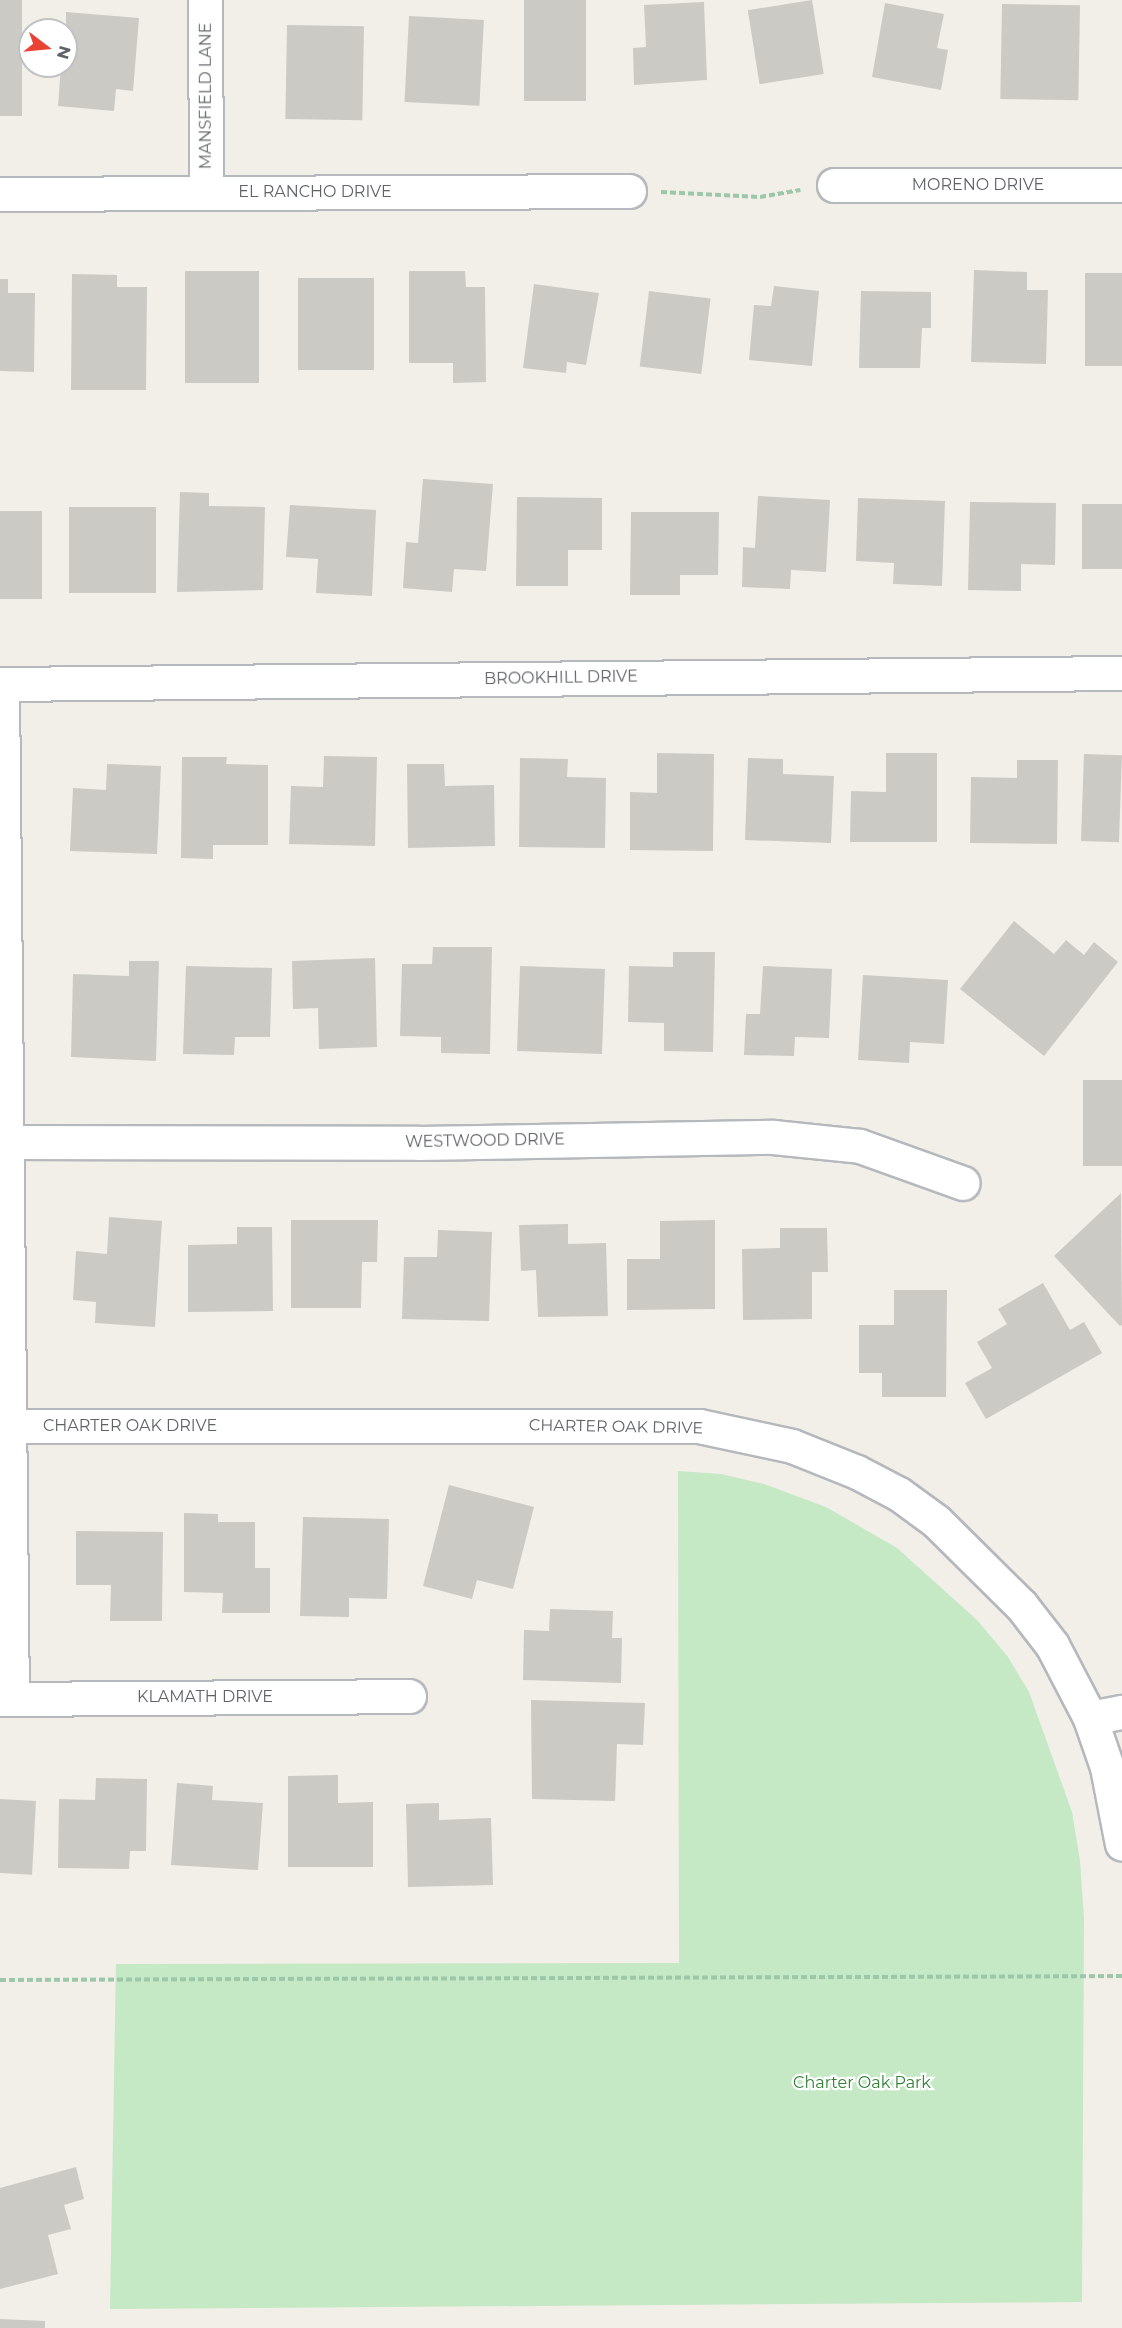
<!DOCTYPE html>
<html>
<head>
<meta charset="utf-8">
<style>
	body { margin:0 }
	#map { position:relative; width:1122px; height:2328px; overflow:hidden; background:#f1efe8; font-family:Montserrat,sans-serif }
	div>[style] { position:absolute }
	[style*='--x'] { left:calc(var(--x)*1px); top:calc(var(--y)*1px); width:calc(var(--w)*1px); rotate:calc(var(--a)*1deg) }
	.green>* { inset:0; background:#c5e8c5 }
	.building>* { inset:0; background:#cccac5; transform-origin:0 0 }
	.path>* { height:4px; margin-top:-2px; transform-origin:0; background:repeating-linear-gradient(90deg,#9cc7a9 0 6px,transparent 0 9px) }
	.roads { filter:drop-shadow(2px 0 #b5b8bc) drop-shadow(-2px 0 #b5b8bc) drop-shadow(0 2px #b5b8bc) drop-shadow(0 -2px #b5b8bc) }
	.minor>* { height:33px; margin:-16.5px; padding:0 16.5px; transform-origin:16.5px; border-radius:16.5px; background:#fff }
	span { translate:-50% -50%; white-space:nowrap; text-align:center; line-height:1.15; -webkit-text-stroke:4.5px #fff; paint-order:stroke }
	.street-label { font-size:16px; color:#5f6368 }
	.park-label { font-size:16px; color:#348238 }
	.north { position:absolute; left:18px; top:18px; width:60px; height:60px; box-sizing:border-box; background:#fff; border:2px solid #bfc1c3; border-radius:50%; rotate:106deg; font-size:16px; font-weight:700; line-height:24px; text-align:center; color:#5f6368 }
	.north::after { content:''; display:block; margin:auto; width:21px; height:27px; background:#ea4335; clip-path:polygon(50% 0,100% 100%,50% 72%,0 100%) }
</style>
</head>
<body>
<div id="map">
	<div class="green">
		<i style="clip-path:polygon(678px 1471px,721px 1474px,764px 1484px,826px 1507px,897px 1548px,977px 1620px,1008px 1657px,1029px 1692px,1072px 1812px,1080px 1861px,1084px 1919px,1082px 2302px,110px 2309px,116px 1964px,679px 1963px)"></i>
	</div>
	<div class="building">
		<i style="left:0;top:0;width:22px;height:116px"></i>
		<i style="left:524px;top:0;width:62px;height:101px"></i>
		<i style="left:812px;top:0;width:75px;height:65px;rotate:81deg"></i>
		<i style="clip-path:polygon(704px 2px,707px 80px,634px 85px,633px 48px,646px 47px,644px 5px)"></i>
		<i style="clip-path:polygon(885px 3px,944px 14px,937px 48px,948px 50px,941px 90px,872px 77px)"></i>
		<i style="left:1002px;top:4px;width:78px;height:95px;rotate:1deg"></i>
		<i style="clip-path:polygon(66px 12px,139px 18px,133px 91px,116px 89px,114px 111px,58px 106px,61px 66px,66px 66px)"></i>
		<i style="left:409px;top:16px;width:75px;height:86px;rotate:3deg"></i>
		<i style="left:287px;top:25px;width:77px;height:94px;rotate:1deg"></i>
		<i style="clip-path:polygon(974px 270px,1027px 272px,1027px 290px,1048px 290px,1046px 364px,971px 362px)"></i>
		<i style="left:185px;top:271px;width:74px;height:112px"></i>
		<i style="clip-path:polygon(409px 271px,465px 271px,466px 287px,485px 287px,486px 382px,453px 383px,453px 363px,409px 363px)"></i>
		<i style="left:1085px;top:273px;width:37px;height:93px"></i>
		<i style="clip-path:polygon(72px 274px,117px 275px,117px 287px,147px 287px,146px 390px,71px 390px)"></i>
		<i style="left:298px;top:278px;width:76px;height:92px"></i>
		<i style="clip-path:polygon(0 279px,8px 279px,8px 293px,35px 293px,34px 372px,0 371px)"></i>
		<i style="clip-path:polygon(534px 284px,599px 293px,586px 365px,567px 362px,566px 373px,523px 368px)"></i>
		<i style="clip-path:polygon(774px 286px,819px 291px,812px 366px,749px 360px,754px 305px,771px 306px)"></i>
		<i style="left:649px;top:291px;width:62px;height:76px;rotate:7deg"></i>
		<i style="clip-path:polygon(861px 291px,931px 292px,931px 328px,922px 328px,920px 368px,859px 368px)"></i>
		<i style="clip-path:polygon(423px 479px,493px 484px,486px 571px,454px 569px,452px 592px,403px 588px,406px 542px,418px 543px)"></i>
		<i style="clip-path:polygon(180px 492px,209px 493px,209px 506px,265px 507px,263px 590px,177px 592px)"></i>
		<i style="clip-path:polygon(758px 496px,830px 500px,826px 572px,791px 570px,790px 589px,742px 587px,743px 547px,755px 548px)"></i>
		<i style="clip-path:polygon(517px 497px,602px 498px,602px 550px,568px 550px,568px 586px,516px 586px)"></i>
		<i style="clip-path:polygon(858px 498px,945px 501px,942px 586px,893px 584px,894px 563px,856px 561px)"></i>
		<i style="clip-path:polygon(970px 502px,1056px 503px,1055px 565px,1021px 564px,1021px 591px,968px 590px)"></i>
		<i style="left:1082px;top:504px;width:40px;height:65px"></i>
		<i style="clip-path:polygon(290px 505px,376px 510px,372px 596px,316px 593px,318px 559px,286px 557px)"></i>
		<i style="left:69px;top:507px;width:87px;height:86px"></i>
		<i style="left:0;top:511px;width:42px;height:88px"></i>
		<i style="clip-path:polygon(631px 512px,719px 512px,718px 575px,680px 575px,680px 595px,630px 595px)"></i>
		<i style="clip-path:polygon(657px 753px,714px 754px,713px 851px,630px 850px,630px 792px,657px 793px)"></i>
		<i style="clip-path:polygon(886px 753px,937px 753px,937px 842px,850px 842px,851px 791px,886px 792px)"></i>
		<i style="left:1084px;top:754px;width:38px;height:87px;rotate:2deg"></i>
		<i style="clip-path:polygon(324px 756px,377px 757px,375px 846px,289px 844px,291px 786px,323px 787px)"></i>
		<i style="clip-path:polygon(182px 757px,227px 757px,226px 764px,268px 765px,268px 845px,213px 845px,213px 859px,181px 858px)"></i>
		<i style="clip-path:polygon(520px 758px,568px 759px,567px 777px,606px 778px,605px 848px,519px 847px)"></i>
		<i style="clip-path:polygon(748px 758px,783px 759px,783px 774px,834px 776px,831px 843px,745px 840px)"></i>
		<i style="clip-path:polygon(1017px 760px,1058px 760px,1057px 844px,970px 843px,971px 777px,1017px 778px)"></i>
		<i style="clip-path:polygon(107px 764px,161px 766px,157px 854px,70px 851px,73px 788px,106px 790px)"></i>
		<i style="clip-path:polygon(407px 764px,444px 764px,445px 786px,494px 785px,495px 846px,408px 848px)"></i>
		<i style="clip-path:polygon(1014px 921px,1054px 954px,1066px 940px,1084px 955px,1094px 942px,1118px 962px,1044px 1056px,960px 989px)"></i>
		<i style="clip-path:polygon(433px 947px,492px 947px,490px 1054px,441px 1053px,441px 1037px,400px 1036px,402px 964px,432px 964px)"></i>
		<i style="clip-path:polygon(673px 952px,715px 952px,713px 1052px,664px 1051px,664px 1023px,628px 1022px,629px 966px,673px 967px)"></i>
		<i style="clip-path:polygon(375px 958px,377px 1047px,319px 1049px,318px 1008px,293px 1009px,292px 961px)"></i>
		<i style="clip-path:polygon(129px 961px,159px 961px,156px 1061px,71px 1057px,73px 974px,129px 976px)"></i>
		<i style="clip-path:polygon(186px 966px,272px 968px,270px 1037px,235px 1037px,234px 1055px,183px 1054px)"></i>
		<i style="left:520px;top:966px;width:85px;height:85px;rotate:2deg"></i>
		<i style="clip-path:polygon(763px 966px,832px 969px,829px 1038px,795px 1037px,794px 1056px,744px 1055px,746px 1014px,760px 1014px)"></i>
		<i style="clip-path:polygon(863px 975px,948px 980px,944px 1044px,910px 1042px,909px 1063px,858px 1060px)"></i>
		<i style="left:1083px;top:1080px;width:39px;height:86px"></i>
		<i style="clip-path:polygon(1121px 1193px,1122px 1325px,1120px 1326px,1054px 1256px)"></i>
		<i style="clip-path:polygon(109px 1217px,162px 1221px,155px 1327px,95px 1323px,96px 1302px,73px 1300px,76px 1251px,107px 1254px)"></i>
		<i style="clip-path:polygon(291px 1220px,378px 1220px,377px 1262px,362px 1262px,361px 1308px,291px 1308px)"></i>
		<i style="clip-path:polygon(715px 1220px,715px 1309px,627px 1310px,627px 1259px,660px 1259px,660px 1221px)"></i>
		<i style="clip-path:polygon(568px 1224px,568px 1244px,606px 1243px,608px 1316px,538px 1317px,536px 1270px,521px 1271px,519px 1225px)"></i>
		<i style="clip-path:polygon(237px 1227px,272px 1227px,273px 1311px,188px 1312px,188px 1245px,237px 1244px)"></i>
		<i style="clip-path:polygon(780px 1228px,827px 1228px,828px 1272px,812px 1272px,812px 1319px,743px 1320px,742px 1249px,780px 1248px)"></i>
		<i style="clip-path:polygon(438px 1230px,492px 1232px,489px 1321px,402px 1319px,404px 1257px,437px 1257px)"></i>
		<i style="clip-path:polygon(1043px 1283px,1070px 1330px,1084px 1322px,1102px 1353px,986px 1419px,965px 1383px,992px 1368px,977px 1342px,1007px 1324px,998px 1309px)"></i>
		<i style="clip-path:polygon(894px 1290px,947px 1290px,946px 1397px,882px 1397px,882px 1373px,859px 1373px,859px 1325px,894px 1325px)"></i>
		<i style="clip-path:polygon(449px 1485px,534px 1507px,513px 1589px,477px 1580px,472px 1599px,423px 1586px)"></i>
		<i style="clip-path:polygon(184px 1513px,218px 1514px,218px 1522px,255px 1522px,255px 1568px,270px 1568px,270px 1613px,222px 1613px,223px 1593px,184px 1592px)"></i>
		<i style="clip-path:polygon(303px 1517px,389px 1519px,387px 1599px,349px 1598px,349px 1617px,300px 1616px)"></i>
		<i style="clip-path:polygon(76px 1531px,163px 1532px,162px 1621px,110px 1621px,111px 1585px,76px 1585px)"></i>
		<i style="clip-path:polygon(550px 1609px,613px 1611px,612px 1638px,622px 1638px,621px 1683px,523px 1680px,524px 1630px,549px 1631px)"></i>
		<i style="clip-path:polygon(531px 1700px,645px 1703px,643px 1745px,617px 1744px,615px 1801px,532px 1799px)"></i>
		<i style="clip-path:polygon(338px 1775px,338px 1803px,373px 1802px,373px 1867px,288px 1867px,288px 1776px)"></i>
		<i style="clip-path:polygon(96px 1778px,147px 1779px,146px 1851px,130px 1851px,129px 1869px,58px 1868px,59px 1799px,95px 1800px)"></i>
		<i style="clip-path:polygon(177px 1783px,213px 1786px,212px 1800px,263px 1803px,258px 1870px,171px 1865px)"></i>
		<i style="left:0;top:1799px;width:36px;height:74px;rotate:3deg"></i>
		<i style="clip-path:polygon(439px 1803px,439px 1820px,491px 1818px,493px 1885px,408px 1887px,406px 1804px)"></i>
		<i style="clip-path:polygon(76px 2167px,84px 2199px,64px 2205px,71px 2229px,48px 2235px,58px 2274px,0 2289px,0 2188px)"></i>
		<i style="clip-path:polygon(0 2319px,45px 2321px,45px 2328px,0 2328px)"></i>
	</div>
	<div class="path">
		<i style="--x:661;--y:192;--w:99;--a:2.9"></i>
		<i style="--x:760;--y:197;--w:41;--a:-9.9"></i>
		<i style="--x:0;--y:1980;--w:1122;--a:-0.2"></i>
	</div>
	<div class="roads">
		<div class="minor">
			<i style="--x:205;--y:0;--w:192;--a:89.7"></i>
			<i style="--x:834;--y:185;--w:288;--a:0"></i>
			<i style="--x:0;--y:194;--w:629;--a:-0.27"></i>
			<i style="--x:0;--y:684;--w:1122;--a:-0.56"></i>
			<i style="--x:2;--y:684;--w:1015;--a:89.44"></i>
			<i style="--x:0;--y:1142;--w:418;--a:0.1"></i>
			<i style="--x:418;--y:1143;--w:355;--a:-1"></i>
			<i style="--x:773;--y:1137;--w:87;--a:5.9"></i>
			<i style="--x:860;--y:1146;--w:109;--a:19.8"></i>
			<i style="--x:0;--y:1426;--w:699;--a:0"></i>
			<i style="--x:699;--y:1426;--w:95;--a:12.1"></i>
			<i style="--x:792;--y:1446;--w:70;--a:21.8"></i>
			<i style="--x:857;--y:1472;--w:47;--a:27.6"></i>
			<i style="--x:899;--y:1494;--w:46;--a:36.1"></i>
			<i style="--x:936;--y:1521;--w:120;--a:44.7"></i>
			<i style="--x:1021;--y:1605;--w:51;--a:52.2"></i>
			<i style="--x:1052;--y:1645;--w:82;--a:62.5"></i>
			<i style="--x:1090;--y:1718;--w:52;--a:70.9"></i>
			<i style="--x:1107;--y:1767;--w:78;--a:79"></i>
			<i style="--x:0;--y:1699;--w:409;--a:-0.4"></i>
			<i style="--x:1090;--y:1718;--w:33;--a:-11"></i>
		</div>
	</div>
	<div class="street-label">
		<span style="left:206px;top:96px;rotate:-90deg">MANSFIELD LANE</span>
		<span style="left:978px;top:185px">MORENO DRIVE</span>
		<span style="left:315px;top:192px">EL RANCHO DRIVE</span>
		<span style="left:561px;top:678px;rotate:-1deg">BROOKHILL DRIVE</span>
		<span style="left:485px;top:1141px;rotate:-1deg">WESTWOOD DRIVE</span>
		<span style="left:130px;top:1426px">CHARTER OAK DRIVE</span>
		<span style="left:616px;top:1427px;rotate:1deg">CHARTER OAK DRIVE</span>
		<span style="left:205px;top:1697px">KLAMATH DRIVE</span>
	</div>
	<div class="park-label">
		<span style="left:862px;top:2083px">Charter Oak Park</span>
	</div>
	<div class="north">N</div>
</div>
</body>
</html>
